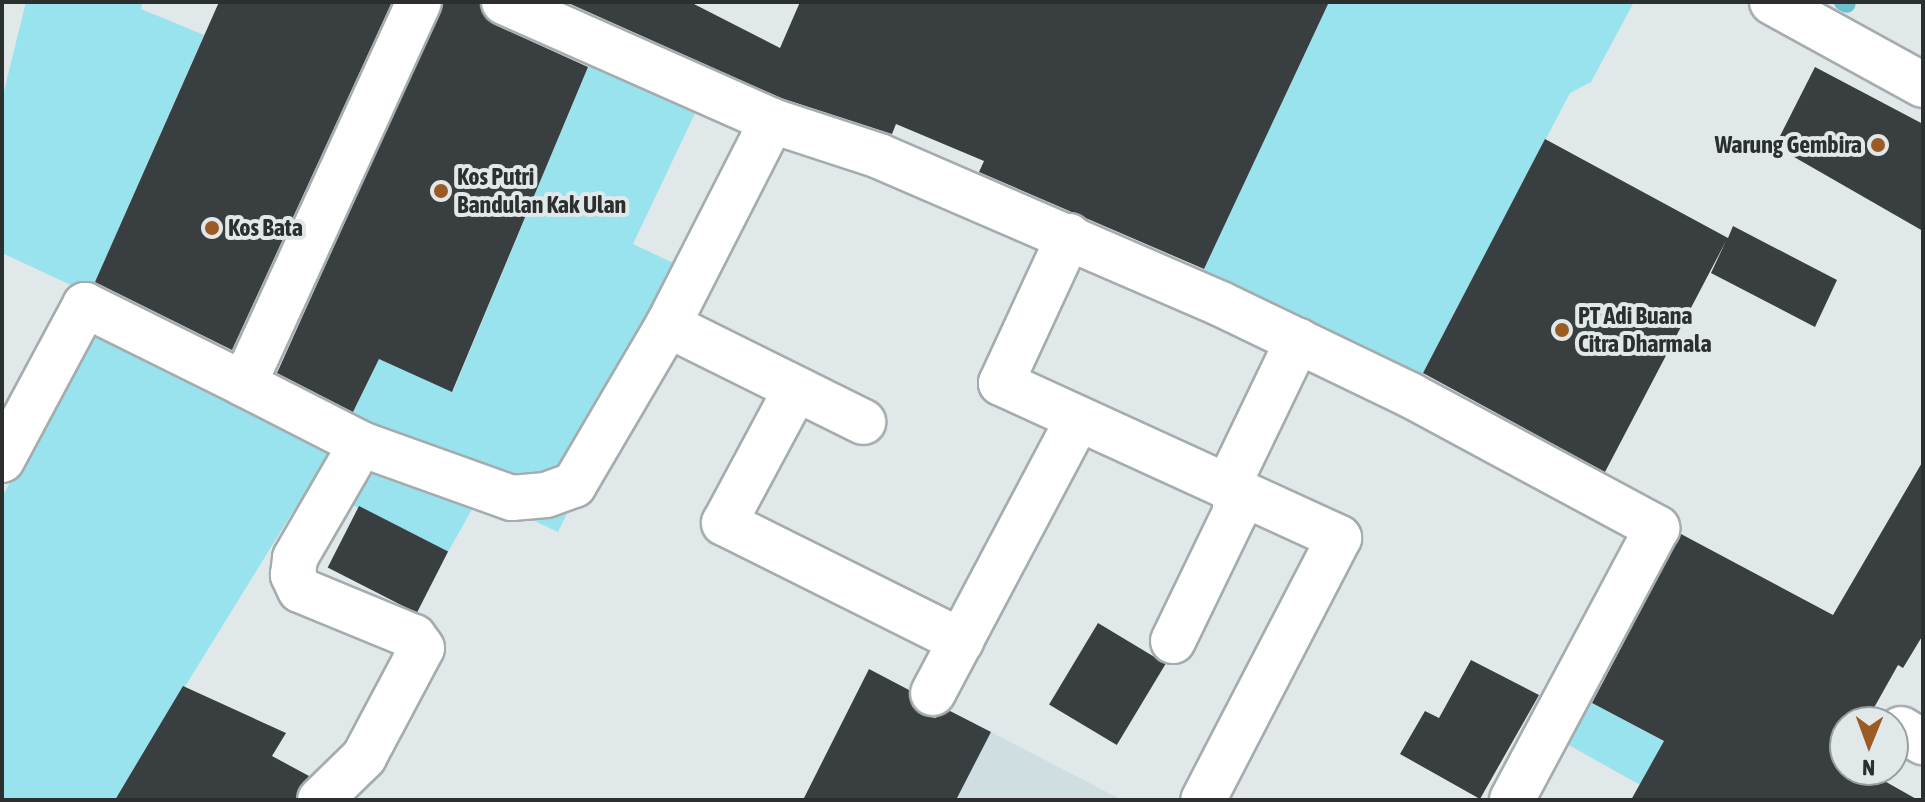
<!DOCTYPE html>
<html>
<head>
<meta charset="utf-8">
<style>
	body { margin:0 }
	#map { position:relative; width:1925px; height:802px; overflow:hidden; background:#e1e8e9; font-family:"Asap Condensed",sans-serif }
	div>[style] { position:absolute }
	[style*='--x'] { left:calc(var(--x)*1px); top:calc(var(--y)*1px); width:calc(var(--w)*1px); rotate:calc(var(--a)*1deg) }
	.built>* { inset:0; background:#cfdee1 }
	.green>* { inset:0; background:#99e3ee }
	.stream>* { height:18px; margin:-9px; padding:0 9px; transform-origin:9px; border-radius:9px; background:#6fc0cd }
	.building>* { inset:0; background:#393f40; transform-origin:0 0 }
	.roads { filter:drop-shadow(2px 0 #a5acad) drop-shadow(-2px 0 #a5acad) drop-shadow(0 2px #a5acad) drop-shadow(0 -2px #a5acad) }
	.minor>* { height:44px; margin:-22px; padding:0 22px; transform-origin:22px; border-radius:22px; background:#fff }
	.dots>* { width:22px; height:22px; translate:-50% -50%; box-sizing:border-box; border:4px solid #e1e8e9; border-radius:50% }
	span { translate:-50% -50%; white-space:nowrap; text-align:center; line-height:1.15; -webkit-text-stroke:8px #e1e8e9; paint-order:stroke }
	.poi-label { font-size:24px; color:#2c2f2f; font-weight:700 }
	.right { translate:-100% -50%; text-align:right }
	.left { translate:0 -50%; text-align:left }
	.frame { position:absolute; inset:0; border:4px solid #2c2f2f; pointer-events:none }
	.north { position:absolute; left:1829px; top:706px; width:80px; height:80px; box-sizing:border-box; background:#e1e8e9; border:2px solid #999e9f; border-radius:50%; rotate:181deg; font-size:22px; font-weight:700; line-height:32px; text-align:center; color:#2c2f2f }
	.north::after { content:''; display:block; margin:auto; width:28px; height:36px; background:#9b5b24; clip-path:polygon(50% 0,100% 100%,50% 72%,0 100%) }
</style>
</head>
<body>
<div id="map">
	<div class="built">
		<i style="clip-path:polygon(869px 669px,991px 732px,1122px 800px,803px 800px)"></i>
	</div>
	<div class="green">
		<i style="clip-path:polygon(26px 2px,143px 2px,141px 9px,204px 35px,90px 294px,2px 253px,2px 99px)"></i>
		<i style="clip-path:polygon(1329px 2px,1634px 2px,1591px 82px,1570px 93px,1415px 388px,1198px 281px)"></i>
		<i style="clip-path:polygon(593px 55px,699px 105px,633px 244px,686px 269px,558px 532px,480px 495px,448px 552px,310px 484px,115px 800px,2px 800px,2px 497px,89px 340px,112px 331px,338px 443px,379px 359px,453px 391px)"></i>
		<i style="clip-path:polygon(1580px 697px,1749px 786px,1667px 800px,1558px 739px)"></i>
	</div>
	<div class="stream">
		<i style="--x:1843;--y:2;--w:4;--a:27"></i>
	</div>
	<div class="building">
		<i style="clip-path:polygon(219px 2px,392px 2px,232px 350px,95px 282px)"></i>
		<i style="clip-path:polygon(444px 2px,479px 2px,493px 24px,588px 67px,452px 392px,379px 359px,353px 412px,277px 373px)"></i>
		<i style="clip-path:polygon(566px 2px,690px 2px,780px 48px,800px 2px,1329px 2px,1204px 269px,979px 172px,984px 161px,896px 124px,892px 134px,781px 98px)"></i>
		<i style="clip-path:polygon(1815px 67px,1923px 124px,1923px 231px,1775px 146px)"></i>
		<i style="clip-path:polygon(1545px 139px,1728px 238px,1733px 226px,1837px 280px,1815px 327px,1711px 273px,1726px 241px,1605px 472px,1423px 373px)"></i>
		<i style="clip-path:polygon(1923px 461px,1923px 635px,1903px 668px,1898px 665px,1866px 722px,1845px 722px,1845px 770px,1865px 770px,1918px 800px,1631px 800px,1664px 741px,1592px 703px,1681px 534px,1833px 615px)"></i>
		<i style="left:359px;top:506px;width:100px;height:69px;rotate:27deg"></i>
		<i style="left:1098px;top:623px;width:79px;height:95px;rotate:31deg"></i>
		<i style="clip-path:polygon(1471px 660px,1539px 695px,1480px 799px,1400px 754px,1425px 711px,1439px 718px)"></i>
		<i style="clip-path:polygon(869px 669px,909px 690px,912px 706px,922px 715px,935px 718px,950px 711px,991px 732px,956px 800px,803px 800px)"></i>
		<i style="clip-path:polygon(183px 686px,286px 733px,272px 756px,309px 776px,296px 800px,115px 800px)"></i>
	</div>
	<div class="roads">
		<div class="minor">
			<i style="--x:504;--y:2;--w:293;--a:23.9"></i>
			<i style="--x:772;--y:121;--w:113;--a:18.1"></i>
			<i style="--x:879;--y:156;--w:373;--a:23.4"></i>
			<i style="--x:1221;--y:304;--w:210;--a:25.7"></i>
			<i style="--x:1410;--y:395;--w:281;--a:28.3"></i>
			<i style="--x:1657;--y:528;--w:308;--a:118.1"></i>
			<i style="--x:1772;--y:2;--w:172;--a:28.8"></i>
			<i style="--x:1069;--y:236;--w:162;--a:114.8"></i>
			<i style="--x:1001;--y:383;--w:372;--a:24.6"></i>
			<i style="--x:1339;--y:538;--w:295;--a:117.4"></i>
			<i style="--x:668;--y:325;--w:218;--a:26.4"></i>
			<i style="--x:244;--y:384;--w:131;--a:27.1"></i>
			<i style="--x:361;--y:444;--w:160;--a:19.7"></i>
			<i style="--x:512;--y:498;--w:34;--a:-5"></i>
			<i style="--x:546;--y:495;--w:30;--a:-20"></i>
			<i style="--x:574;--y:485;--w:186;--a:-59.6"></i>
			<i style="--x:668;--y:325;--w:229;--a:-63"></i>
			<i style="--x:796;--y:389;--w:152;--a:118.2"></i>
			<i style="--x:724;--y:523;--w:265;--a:26.5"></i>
			<i style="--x:2;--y:460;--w:176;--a:-61.8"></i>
			<i style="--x:85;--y:305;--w:178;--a:26.4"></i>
			<i style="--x:244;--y:384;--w:420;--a:-65.4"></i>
			<i style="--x:1173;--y:641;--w:142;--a:-64.2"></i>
			<i style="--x:1235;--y:513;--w:42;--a:-90"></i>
			<i style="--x:1235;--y:471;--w:145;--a:-64.3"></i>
			<i style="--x:933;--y:693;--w:310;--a:-62.1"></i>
			<i style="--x:1901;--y:729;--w:26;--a:31"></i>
			<i style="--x:320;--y:800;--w:62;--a:-44.3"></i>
			<i style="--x:364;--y:757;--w:123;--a:-62"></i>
			<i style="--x:422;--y:648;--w:14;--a:-126"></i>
			<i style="--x:414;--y:637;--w:123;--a:-157.6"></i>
			<i style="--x:300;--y:590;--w:17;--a:-115"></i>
			<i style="--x:293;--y:575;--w:17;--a:-83"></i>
			<i style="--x:295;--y:558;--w:132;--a:-59.9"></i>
		</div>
	</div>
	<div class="dots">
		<i style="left:1878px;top:145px;background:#9b5b24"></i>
		<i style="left:441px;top:191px;background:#9b5b24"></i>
		<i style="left:212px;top:228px;background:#9b5b24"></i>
		<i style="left:1562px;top:330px;background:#9b5b24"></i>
	</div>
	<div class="poi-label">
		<span class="right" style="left:1862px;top:145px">Warung Gembira</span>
		<span class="left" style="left:457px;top:191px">Kos Putri<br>Bandulan Kak Ulan</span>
		<span class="left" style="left:228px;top:228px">Kos Bata</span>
		<span class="left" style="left:1578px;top:330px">PT Adi Buana<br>Citra Dharmala</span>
	</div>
	<div class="frame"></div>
	<div class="north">N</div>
</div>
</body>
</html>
